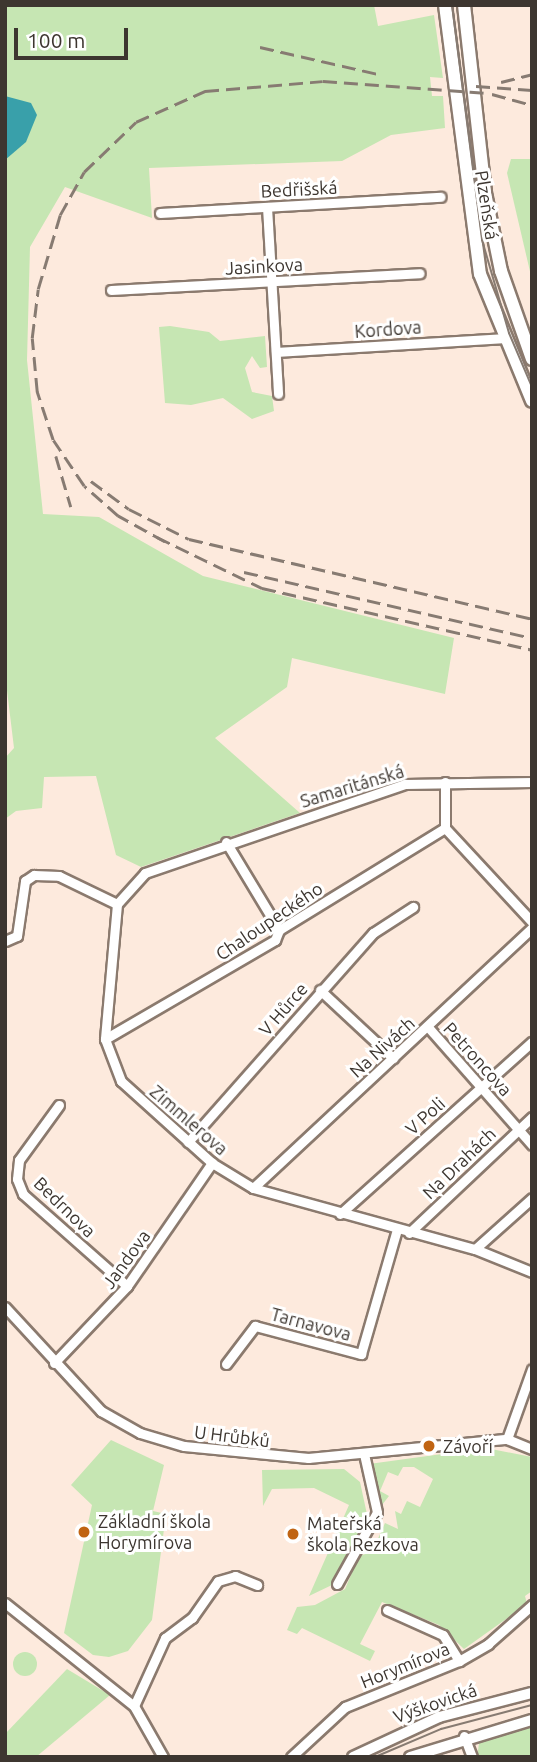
<!DOCTYPE html>
<html>
<head>
<meta charset="utf-8">
<style>
	body { margin:0 }
	#map { position:relative; width:537px; height:1762px; overflow:hidden; background:#fdeadd; font-family:Ubuntu,sans-serif }
	div>[style] { position:absolute }
	[style*='--x'] { left:calc(var(--x)*1px); top:calc(var(--y)*1px); width:calc(var(--w)*1px); rotate:calc(var(--a)*1deg) }
	.green>* { inset:0; background:#c6e6b3 }
	.round { border-radius:50% }
	.water>* { inset:0; background:#39a0aa }
	.roads { filter:drop-shadow(2px 0 #8b7a6e) drop-shadow(-2px 0 #8b7a6e) drop-shadow(0 2px #8b7a6e) drop-shadow(0 -2px #8b7a6e) }
	.minor>* { height:9px; margin:-4.5px; padding:0 4.5px; transform-origin:4.5px; border-radius:4.5px; background:#fff }
	.tertiary>* { height:10px; margin:-5px; padding:0 5px; transform-origin:5px; border-radius:5px; background:#fff }
	.secondary>* { height:12px; margin:-6px; padding:0 6px; transform-origin:6px; border-radius:6px; background:#fff }
	.tram>* { height:2px; margin:-1px; padding:0 1px; transform-origin:1px; border-radius:1px; background:#877b72 }
	.rail>* { height:2.5px; margin-top:-1.25px; transform-origin:0; background:repeating-linear-gradient(90deg,#877b72 0 14px,transparent 0 21px) }
	.dots>* { width:19px; height:19px; translate:-50% -50%; box-sizing:border-box; border:4px solid #fff; border-radius:50% }
	span { translate:-50% -50%; white-space:nowrap; text-align:center; line-height:1.15; -webkit-text-stroke:6px #fff; paint-order:stroke }
	.street-label { font-size:18px; color:#3d3630 }
	.poi-label { font-size:18px; color:#3d3630 }
	.left { translate:0 -50%; text-align:left }
	.frame { position:absolute; inset:0; border:7px solid #3d3630; pointer-events:none }
	.scale { position:absolute; left:14px; top:28px; width:114px; height:32px; box-sizing:border-box; border:4px solid #3d3630; border-top:0; padding-left:9px; font-size:21px; line-height:24px; white-space:nowrap; color:#3d3630; -webkit-text-stroke:5px #fff; paint-order:stroke }
</style>
</head>
<body>
<div id="map">
	<div class="green">
		<i style="clip-path:polygon(5px 5px,374px 5px,378px 26px,434px 15px,443px 78px,430px 77px,432px 96px,443px 96px,445px 128px,391px 135px,342px 161px,149px 168px,152px 218px,65px 187px,30px 247px,27px 360px,43px 514px,99px 517px,203px 576px,454px 638px,445px 694px,292px 658px,287px 687px,215px 738px,300px 813px,141px 867px,116px 855px,96px 776px,44px 777px,42px 808px,16px 811px,5px 819px,5px 758px,14px 748px,5px 674px)"></i>
		<i style="clip-path:polygon(511px 159px,532px 159px,532px 280px,507px 173px)"></i>
		<i style="clip-path:polygon(170px 326px,209px 332px,220px 341px,265px 336px,267px 367px,260px 368px,252px 356px,245px 368px,252px 392px,272px 396px,274px 411px,252px 419px,223px 398px,191px 405px,165px 403px,159px 327px)"></i>
		<i style="clip-path:polygon(111px 1440px,164px 1465px,153px 1511px,166px 1514px,152px 1620px,128px 1651px,109px 1657px,93px 1655px,64px 1633px,92px 1505px,71px 1485px)"></i>
		<i style="clip-path:polygon(486px 1448px,532px 1457px,532px 1591px,525px 1596px,527px 1604px,464px 1649px,439px 1625px,382px 1602px,360px 1644px,375px 1651px,370px 1661px,302px 1628px,297px 1634px,287px 1630px,297px 1607px,315px 1605px,345px 1589px,359px 1556px,372px 1552px,385px 1523px,398px 1529px,395px 1511px,401px 1514px,407px 1501px,420px 1507px,433px 1479px,414px 1467px,403px 1467px,398px 1476px,388px 1472px,380px 1491px,389px 1496px,382px 1505px,369px 1464px)"></i>
		<i style="clip-path:polygon(344px 1469px,360px 1482px,368px 1519px,334px 1584px,309px 1596px,349px 1505px,314px 1488px,272px 1489px,263px 1506px,262px 1470px)"></i>
		<i class="round" style="left:13px;top:1652px;width:24px;height:24px"></i>
		<i style="clip-path:polygon(67px 1669px,110px 1695px,36px 1757px,5px 1757px,5px 1734px)"></i>
		<i style="clip-path:polygon(532px 1725px,532px 1757px,477px 1757px,480px 1737px)"></i>
	</div>
	<div class="water">
		<i style="clip-path:polygon(5px 96px,31px 103px,37px 115px,26px 142px,5px 160px)"></i>
	</div>
	<div class="roads">
		<div class="minor">
			<i style="--x:267;--y:207;--w:187;--a:86.6"></i>
			<i style="--x:160;--y:213;--w:281;--a:-3.3"></i>
			<i style="--x:111;--y:290;--w:309;--a:-3.1"></i>
			<i style="--x:276;--y:352;--w:226;--a:-3.5"></i>
			<i style="--x:532;--y:782;--w:127;--a:179.1"></i>
			<i style="--x:405;--y:784;--w:275;--a:161.1"></i>
			<i style="--x:145;--y:873;--w:42;--a:132.1"></i>
			<i style="--x:117;--y:904;--w:136;--a:95.1"></i>
			<i style="--x:105;--y:1039;--w:45;--a:69.1"></i>
			<i style="--x:121;--y:1081;--w:122;--a:42"></i>
			<i style="--x:212;--y:1163;--w:48;--a:31.4"></i>
			<i style="--x:253;--y:1188;--w:230;--a:15.4"></i>
			<i style="--x:475;--y:1249;--w:61;--a:22"></i>
			<i style="--x:445;--y:828;--w:128;--a:47.2"></i>
			<i style="--x:226;--y:842;--w:103;--a:58.9"></i>
			<i style="--x:5;--y:941;--w:13;--a:-23"></i>
			<i style="--x:17;--y:936;--w:56;--a:-81.7"></i>
			<i style="--x:25;--y:881;--w:11;--a:-34"></i>
			<i style="--x:34;--y:875;--w:25;--a:2"></i>
			<i style="--x:59;--y:876;--w:64;--a:25.8"></i>
			<i style="--x:320;--y:990;--w:100;--a:43"></i>
			<i style="--x:428;--y:1027;--w:157;--a:48.6"></i>
			<i style="--x:105;--y:1039;--w:197;--a:-30.2"></i>
			<i style="--x:275;--y:940;--w:11;--a:-68"></i>
			<i style="--x:279;--y:930;--w:195;--a:-31.6"></i>
			<i style="--x:445;--y:828;--w:46;--a:-90"></i>
			<i style="--x:59;--y:1105;--w:68;--a:126"></i>
			<i style="--x:19;--y:1160;--w:19;--a:96"></i>
			<i style="--x:17;--y:1179;--w:16;--a:68"></i>
			<i style="--x:23;--y:1194;--w:139;--a:41.5"></i>
			<i style="--x:188;--y:1142;--w:279;--a:-48.5"></i>
			<i style="--x:373;--y:933;--w:48;--a:-33"></i>
			<i style="--x:253;--y:1188;--w:381;--a:-43"></i>
			<i style="--x:340;--y:1214;--w:258;--a:-41.9"></i>
			<i style="--x:409;--y:1233;--w:169;--a:-43.3"></i>
			<i style="--x:475;--y:1249;--w:76;--a:-41.8"></i>
			<i style="--x:5;--y:1307;--w:142;--a:47.3"></i>
			<i style="--x:101;--y:1411;--w:45;--a:29.4"></i>
			<i style="--x:140;--y:1433;--w:46;--a:16.5"></i>
			<i style="--x:184;--y:1446;--w:125;--a:5.5"></i>
			<i style="--x:308;--y:1458;--w:200;--a:-5.5"></i>
			<i style="--x:507;--y:1439;--w:27;--a:22"></i>
			<i style="--x:54;--y:1363;--w:106;--a:-46.5"></i>
			<i style="--x:127;--y:1286;--w:150;--a:-55.4"></i>
			<i style="--x:226;--y:1364;--w:48;--a:-52.7"></i>
			<i style="--x:255;--y:1326;--w:110;--a:14.8"></i>
			<i style="--x:361;--y:1354;--w:130;--a:-73.9"></i>
			<i style="--x:507;--y:1439;--w:74;--a:-70.3"></i>
			<i style="--x:337;--y:1584;--w:82;--a:-60.9"></i>
			<i style="--x:377;--y:1512;--w:59;--a:-102.6"></i>
			<i style="--x:5;--y:1603;--w:165;--a:38.6"></i>
			<i style="--x:134;--y:1706;--w:59;--a:60.4"></i>
			<i style="--x:387;--y:1610;--w:61;--a:24.1"></i>
			<i style="--x:443;--y:1635;--w:31;--a:58"></i>
			<i style="--x:134;--y:1706;--w:75;--a:-65.5"></i>
			<i style="--x:165;--y:1638;--w:34;--a:-37"></i>
			<i style="--x:192;--y:1618;--w:45;--a:-54.9"></i>
			<i style="--x:218;--y:1581;--w:18;--a:-16"></i>
			<i style="--x:235;--y:1576;--w:24;--a:22"></i>
			<i style="--x:464;--y:1736;--w:22;--a:69"></i>
			<i style="--x:291;--y:1757;--w:74;--a:-42.8"></i>
			<i style="--x:345;--y:1707;--w:123;--a:-22"></i>
			<i style="--x:459;--y:1661;--w:34;--a:-30"></i>
			<i style="--x:488;--y:1644;--w:59;--a:-41.6"></i>
		</div>
		<div class="tertiary">
			<i style="--x:353;--y:1757;--w:95;--a:-24.9"></i>
			<i style="--x:439;--y:1717;--w:96;--a:-14.5"></i>
			<i style="--x:410;--y:1757;--w:127;--a:-16.9"></i>
		</div>
		<div class="secondary">
			<i style="--x:445;--y:5;--w:271;--a:82.6"></i>
			<i style="--x:480;--y:274;--w:137;--a:67.7"></i>
			<i style="--x:464;--y:5;--w:189;--a:83.6"></i>
			<i style="--x:485;--y:193;--w:80;--a:78.4"></i>
			<i style="--x:501;--y:271;--w:93;--a:70.6"></i>
		</div>
	</div>
	<div class="tram">
		<i style="--x:452;--y:5;--w:237;--a:82.7"></i>
		<i style="--x:482;--y:240;--w:97;--a:73.8"></i>
		<i style="--x:509;--y:333;--w:59;--a:66.9"></i>
		<i style="--x:375;--y:1757;--w:72;--a:-23"></i>
		<i style="--x:441;--y:1729;--w:94;--a:-14.8"></i>
	</div>
	<div class="rail">
		<i style="--x:260;--y:47;--w:125;--a:12.9"></i>
		<i style="--x:501;--y:82;--w:32;--a:-14"></i>
		<i style="--x:476;--y:86;--w:56;--a:4.1"></i>
		<i style="--x:492;--y:94;--w:41;--a:15.4"></i>
		<i style="--x:56;--y:456;--w:53;--a:73.6"></i>
		<i style="--x:91;--y:481;--w:47;--a:36.4"></i>
		<i style="--x:129;--y:509;--w:67;--a:26.6"></i>
		<i style="--x:189;--y:539;--w:352;--a:13.1"></i>
		<i style="--x:157;--y:537;--w:117;--a:25.9"></i>
		<i style="--x:262;--y:588;--w:277;--a:12.9"></i>
		<i style="--x:165;--y:542;--w:54;--a:-151"></i>
		<i style="--x:118;--y:516;--w:45;--a:-138.6"></i>
		<i style="--x:84;--y:486;--w:55;--a:-124"></i>
		<i style="--x:53;--y:440;--w:51;--a:-108.4"></i>
		<i style="--x:37;--y:392;--w:54;--a:-95.3"></i>
		<i style="--x:32;--y:338;--w:49;--a:-83"></i>
		<i style="--x:38;--y:289;--w:77;--a:-73.4"></i>
		<i style="--x:60;--y:215;--w:49;--a:-60.8"></i>
		<i style="--x:84;--y:172;--w:72;--a:-43.9"></i>
		<i style="--x:136;--y:122;--w:76;--a:-24.2"></i>
		<i style="--x:205;--y:91;--w:118;--a:-4.8"></i>
		<i style="--x:323;--y:81;--w:165;--a:4.2"></i>
		<i style="--x:244;--y:572;--w:295;--a:12.9"></i>
	</div>
	<div class="dots">
		<i style="left:429px;top:1446px;background:#c06413"></i>
		<i style="left:84px;top:1532px;background:#c06413"></i>
		<i style="left:293px;top:1534px;background:#c06413"></i>
	</div>
	<div class="street-label">
		<span style="left:299px;top:189px;rotate:-3deg">Bedřišská</span>
		<span style="left:487px;top:205px;rotate:81deg">Plzeňská</span>
		<span style="left:264px;top:266px;rotate:-3deg">Jasinkova</span>
		<span style="left:388px;top:329px;rotate:-4deg">Kordova</span>
		<span style="left:352px;top:786px;rotate:-17deg">Samaritánská</span>
		<span style="left:269px;top:921px;rotate:-34deg">Chaloupeckého</span>
		<span style="left:283px;top:1009px;rotate:-49deg">V Hůrce</span>
		<span style="left:382px;top:1047px;rotate:-42deg">Na Nivách</span>
		<span style="left:478px;top:1059px;rotate:48deg">Petroncova</span>
		<span style="left:425px;top:1116px;rotate:-42deg">V Poli</span>
		<span style="left:189px;top:1120px;rotate:41deg">Zimmlerova</span>
		<span style="left:459px;top:1163px;rotate:-44deg">Na Drahách</span>
		<span style="left:65px;top:1207px;rotate:44deg">Bedrnova</span>
		<span style="left:126px;top:1259px;rotate:-54deg">Jandova</span>
		<span style="left:311px;top:1324px;rotate:15deg">Tarnavova</span>
		<span style="left:232px;top:1436px;rotate:7deg">U Hrůbků</span>
		<span style="left:405px;top:1665px;rotate:-22deg">Horymírova</span>
		<span style="left:435px;top:1703px;rotate:-19deg">Výškovická</span>
	</div>
	<div class="poi-label">
		<span class="left" style="left:443px;top:1446px">Závoří</span>
		<span class="left" style="left:98px;top:1532px">Základní škola<br>Horymírova</span>
		<span class="left" style="left:307px;top:1534px">Mateřská<br>škola Rezkova</span>
	</div>
	<div class="frame"></div>
	<div class="scale">100 m</div>
</div>
</body>
</html>
